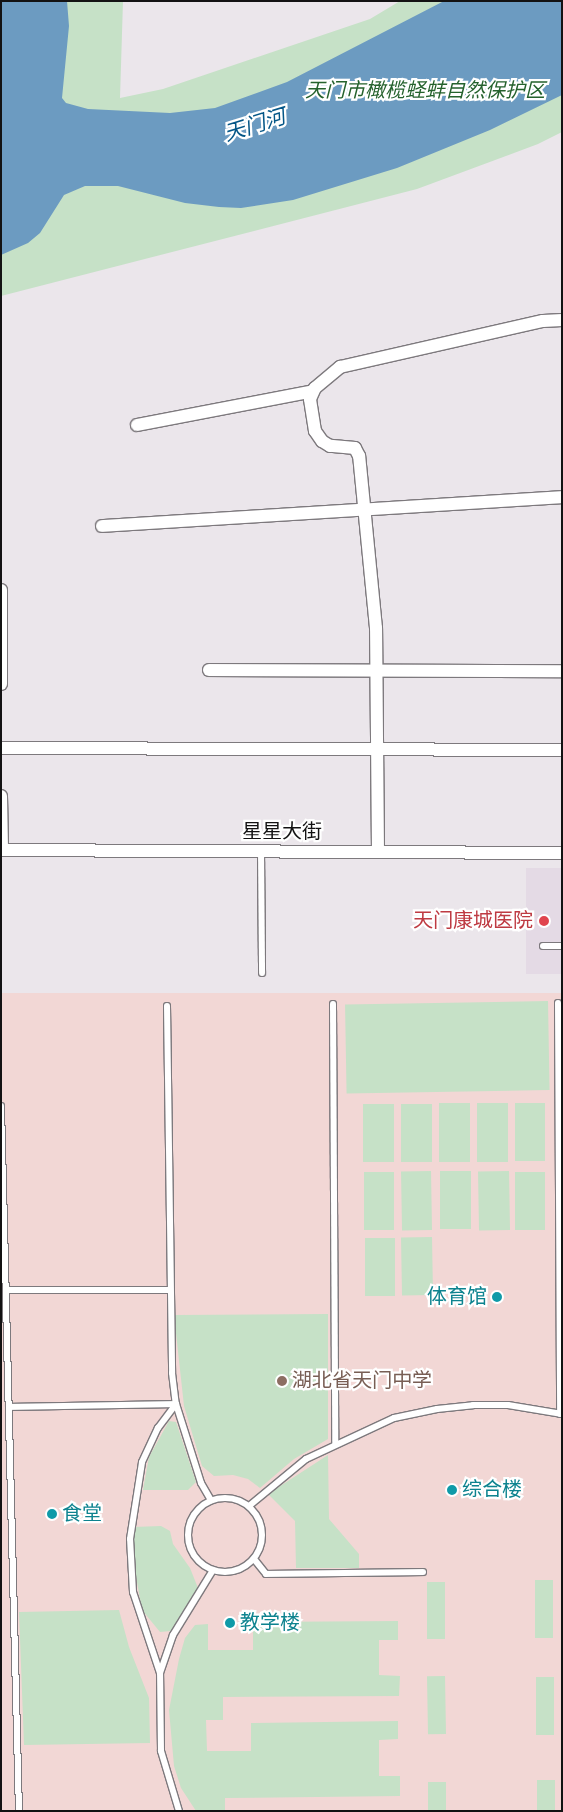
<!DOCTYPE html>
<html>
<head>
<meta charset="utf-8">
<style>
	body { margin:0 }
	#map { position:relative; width:563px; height:1812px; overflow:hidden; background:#ebe6eb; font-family:Spectral,"Noto Sans SC",serif }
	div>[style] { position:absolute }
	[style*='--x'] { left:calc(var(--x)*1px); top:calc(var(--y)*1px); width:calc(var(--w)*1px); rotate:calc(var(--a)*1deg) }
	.built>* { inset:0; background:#e4dae5; transform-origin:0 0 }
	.education>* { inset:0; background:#f2d7d5; transform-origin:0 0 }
	.green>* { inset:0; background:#c6e1c7; transform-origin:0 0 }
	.water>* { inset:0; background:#6c9bc1 }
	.roads { filter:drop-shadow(1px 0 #7d797d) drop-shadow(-1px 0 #7d797d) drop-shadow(0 1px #7d797d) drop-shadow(0 -1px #7d797d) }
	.lane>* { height:6px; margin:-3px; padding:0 3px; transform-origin:3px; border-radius:3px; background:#fff }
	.lane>.ring { margin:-3px; padding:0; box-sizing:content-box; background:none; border:6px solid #fff; border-radius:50% }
	.street>* { height:12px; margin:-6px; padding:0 6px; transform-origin:6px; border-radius:6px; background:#fff }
	.dots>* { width:14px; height:14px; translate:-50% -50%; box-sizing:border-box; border:2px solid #fff; border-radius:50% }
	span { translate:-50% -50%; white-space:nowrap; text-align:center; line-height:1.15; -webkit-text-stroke:4.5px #fff; paint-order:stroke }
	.park-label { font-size:20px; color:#25622d; font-style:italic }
	.street-label { font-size:20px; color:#131213 }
	.health-label { font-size:20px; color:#be3a42 }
	.right { translate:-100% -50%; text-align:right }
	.culture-label { font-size:20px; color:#0d838f }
	.left { translate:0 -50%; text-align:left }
	.education-label { font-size:20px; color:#785e54 }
	.water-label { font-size:21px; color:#045687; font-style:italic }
	.frame { position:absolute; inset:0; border:2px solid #131213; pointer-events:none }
</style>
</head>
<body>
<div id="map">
	<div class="built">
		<i style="left:526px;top:868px;width:36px;height:106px"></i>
	</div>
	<div class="education">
		<i style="left:562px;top:993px;width:818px;height:561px;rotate:90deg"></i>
	</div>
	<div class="green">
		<i style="clip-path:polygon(1px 1px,123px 1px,120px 98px,163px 89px,370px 19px,400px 1px,562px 1px,562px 132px,538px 144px,417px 189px,1px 296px)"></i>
		<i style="left:548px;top:1001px;width:89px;height:203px;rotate:89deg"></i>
		<i style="left:470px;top:1103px;width:59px;height:31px;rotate:90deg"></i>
		<i style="left:477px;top:1103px;width:31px;height:59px"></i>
		<i style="left:515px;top:1103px;width:30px;height:58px"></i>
		<i style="left:363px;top:1104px;width:31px;height:58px"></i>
		<i style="left:401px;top:1104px;width:31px;height:58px"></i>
		<i style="left:431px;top:1171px;width:59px;height:30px;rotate:89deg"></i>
		<i style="left:440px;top:1171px;width:31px;height:58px"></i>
		<i style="left:509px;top:1171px;width:59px;height:31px;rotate:89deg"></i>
		<i style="left:364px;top:1172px;width:30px;height:58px"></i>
		<i style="left:515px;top:1172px;width:30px;height:58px"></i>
		<i style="left:432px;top:1237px;width:58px;height:31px;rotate:89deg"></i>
		<i style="left:365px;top:1238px;width:30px;height:58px"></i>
		<i style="clip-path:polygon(328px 1314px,328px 1439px,294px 1459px,260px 1488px,248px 1479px,233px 1475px,214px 1476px,202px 1466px,184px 1406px,174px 1315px)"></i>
		<i style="clip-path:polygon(169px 1421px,176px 1422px,196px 1482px,188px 1490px,143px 1490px,149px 1457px)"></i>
		<i style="clip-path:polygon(328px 1455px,329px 1519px,359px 1554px,359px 1568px,296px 1568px,295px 1521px,268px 1494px)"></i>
		<i style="clip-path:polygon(161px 1526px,170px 1531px,173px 1544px,190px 1568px,198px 1588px,171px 1631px,160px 1632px,142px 1610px,133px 1560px,133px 1527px)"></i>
		<i style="left:535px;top:1580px;width:18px;height:58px"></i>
		<i style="left:427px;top:1582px;width:18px;height:57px"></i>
		<i style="clip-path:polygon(119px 1610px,129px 1647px,149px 1698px,150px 1743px,24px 1745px,19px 1612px)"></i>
		<i style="clip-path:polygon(398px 1621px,398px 1640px,379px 1640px,379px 1675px,400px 1676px,399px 1696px,223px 1697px,223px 1720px,206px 1720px,207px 1751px,251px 1751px,251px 1723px,398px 1721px,398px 1739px,379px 1740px,379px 1776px,400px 1776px,400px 1796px,225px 1798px,225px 1811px,196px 1811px,181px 1788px,174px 1766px,169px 1710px,179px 1659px,185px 1638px,195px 1625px,208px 1624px,208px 1650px,253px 1650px,253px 1622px)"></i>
		<i style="left:445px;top:1676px;width:58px;height:18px;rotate:89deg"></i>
		<i style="left:536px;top:1677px;width:18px;height:58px"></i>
		<i style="left:555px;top:1780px;width:31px;height:18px;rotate:90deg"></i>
		<i style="left:446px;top:1782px;width:29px;height:18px;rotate:90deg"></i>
	</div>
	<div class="water">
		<i style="clip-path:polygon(1px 1px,67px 1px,69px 26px,62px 98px,66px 103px,88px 109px,170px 113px,215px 108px,287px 82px,444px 1px,562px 1px,562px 95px,490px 130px,397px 168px,293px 200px,241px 208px,219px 207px,185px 203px,118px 186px,85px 186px,64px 195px,40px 233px,28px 243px,1px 255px)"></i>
	</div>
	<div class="roads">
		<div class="lane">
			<i style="--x:261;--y:851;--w:122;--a:89.5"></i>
			<i style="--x:543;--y:946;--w:19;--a:0"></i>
			<i style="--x:558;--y:1003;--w:411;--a:89.7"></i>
			<i style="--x:333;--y:1004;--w:440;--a:89.7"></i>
			<i style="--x:167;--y:1006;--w:367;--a:89.2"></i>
			<i style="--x:172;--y:1373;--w:31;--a:83"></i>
			<i style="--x:176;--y:1404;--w:83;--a:72.4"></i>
			<i style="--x:201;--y:1483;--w:20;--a:60"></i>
			<i style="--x:1;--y:1106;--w:705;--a:88.54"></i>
			<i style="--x:6;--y:1290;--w:164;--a:0"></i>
			<i style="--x:9;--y:1407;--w:167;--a:-1"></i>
			<i class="ring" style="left:188px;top:1498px;width:68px;height:68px"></i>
			<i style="--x:249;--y:1506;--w:74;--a:-39.5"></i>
			<i style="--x:306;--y:1459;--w:97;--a:-25"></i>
			<i style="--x:394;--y:1418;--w:44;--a:-11.8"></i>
			<i style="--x:437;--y:1409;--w:36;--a:-6"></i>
			<i style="--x:473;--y:1405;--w:35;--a:0"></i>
			<i style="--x:508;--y:1405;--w:55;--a:9.5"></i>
			<i style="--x:254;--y:1559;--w:19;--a:51"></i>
			<i style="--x:266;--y:1574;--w:157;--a:-0.7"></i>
			<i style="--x:160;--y:1673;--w:85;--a:-108.4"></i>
			<i style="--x:133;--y:1592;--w:53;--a:-93.2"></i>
			<i style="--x:130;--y:1539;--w:78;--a:-81.1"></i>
			<i style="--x:142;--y:1462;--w:38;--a:-65"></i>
			<i style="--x:158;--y:1428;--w:30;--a:-53"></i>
			<i style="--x:179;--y:1811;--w:63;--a:-106.7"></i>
			<i style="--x:161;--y:1751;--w:78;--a:-90.7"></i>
			<i style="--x:160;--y:1673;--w:40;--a:-71.1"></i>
			<i style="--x:173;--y:1635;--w:76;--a:-58.4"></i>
		</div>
		<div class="street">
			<i style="--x:137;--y:425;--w:179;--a:-10.9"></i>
			<i style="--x:102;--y:526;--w:461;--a:-3.6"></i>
			<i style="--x:1;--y:590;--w:94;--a:90"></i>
			<i style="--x:209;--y:670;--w:353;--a:0.2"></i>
			<i style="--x:1;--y:748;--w:561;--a:0.2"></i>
			<i style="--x:1;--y:796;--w:54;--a:88.9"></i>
			<i style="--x:1;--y:850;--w:561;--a:0.31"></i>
			<i style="--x:378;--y:852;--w:224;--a:-90.5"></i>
			<i style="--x:376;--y:628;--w:173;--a:-95.6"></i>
			<i style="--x:359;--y:456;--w:9;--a:-117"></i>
			<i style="--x:355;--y:448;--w:25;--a:-175"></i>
			<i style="--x:330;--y:446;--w:9;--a:-148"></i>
			<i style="--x:322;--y:441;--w:12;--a:-125"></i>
			<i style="--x:315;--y:431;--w:32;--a:-99"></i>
			<i style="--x:310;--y:399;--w:12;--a:-66"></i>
			<i style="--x:315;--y:388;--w:33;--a:-40"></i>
			<i style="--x:340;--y:367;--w:208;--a:-12.8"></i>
			<i style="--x:543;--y:321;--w:19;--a:-3"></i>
		</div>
	</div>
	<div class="dots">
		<i style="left:544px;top:921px;background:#e0444e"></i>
		<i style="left:497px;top:1297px;background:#0f9aa8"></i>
		<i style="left:282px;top:1381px;background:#8d6e63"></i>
		<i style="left:452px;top:1490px;background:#0f9aa8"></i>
		<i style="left:52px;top:1514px;background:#0f9aa8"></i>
		<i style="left:230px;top:1623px;background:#0f9aa8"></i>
	</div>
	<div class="park-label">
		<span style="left:425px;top:91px">天门市橄榄蛏蚌自然保护区</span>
	</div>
	<div class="street-label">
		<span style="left:282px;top:832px">星星大街</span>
	</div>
	<div class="health-label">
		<span class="right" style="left:533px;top:921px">天门康城医院</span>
	</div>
	<div class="culture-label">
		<span class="right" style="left:487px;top:1297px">体育馆</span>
		<span class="left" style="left:462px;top:1490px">综合楼</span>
		<span class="left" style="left:62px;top:1514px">食堂</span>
		<span class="left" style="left:240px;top:1623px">教学楼</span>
	</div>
	<div class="education-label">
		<span class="left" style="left:292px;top:1381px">湖北省天门中学</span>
	</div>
	<div class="water-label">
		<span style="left:255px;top:126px;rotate:-17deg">天门河</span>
	</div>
	<div class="frame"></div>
</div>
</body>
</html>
